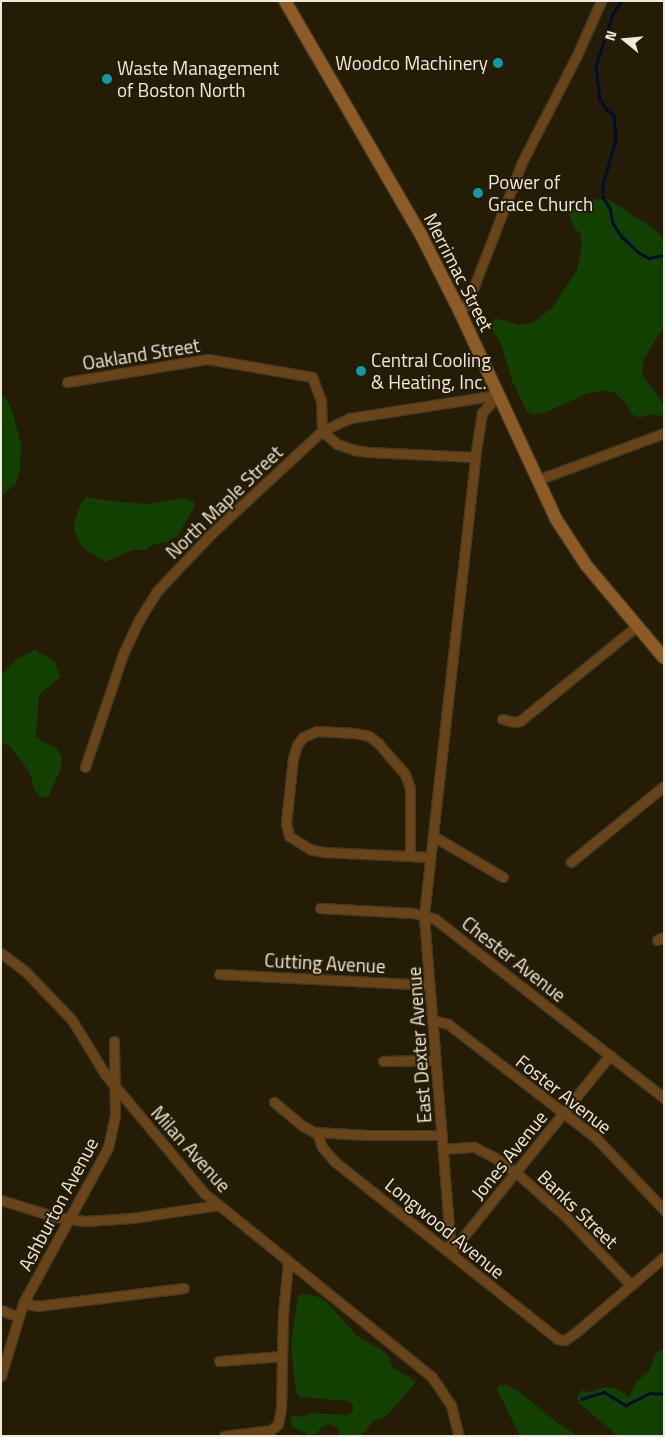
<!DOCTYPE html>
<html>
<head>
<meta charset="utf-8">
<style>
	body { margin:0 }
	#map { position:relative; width:665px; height:1437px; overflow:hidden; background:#251c06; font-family:"Titillium Web",sans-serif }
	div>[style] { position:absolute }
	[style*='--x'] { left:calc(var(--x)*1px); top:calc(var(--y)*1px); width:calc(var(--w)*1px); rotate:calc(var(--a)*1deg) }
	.green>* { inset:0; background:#114000 }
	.stream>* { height:2.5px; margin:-1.25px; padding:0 1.25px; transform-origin:1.25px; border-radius:1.25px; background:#000d2b }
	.roads { filter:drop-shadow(1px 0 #413924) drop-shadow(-1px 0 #413924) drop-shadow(0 1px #413924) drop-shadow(0 -1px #413924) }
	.minor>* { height:9px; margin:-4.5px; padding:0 4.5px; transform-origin:4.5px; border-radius:4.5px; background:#6a4419 }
	.secondary>* { height:12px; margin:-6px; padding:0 6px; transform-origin:6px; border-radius:6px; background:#8d5c26 }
	.dots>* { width:14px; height:14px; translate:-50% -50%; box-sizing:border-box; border:2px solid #251c06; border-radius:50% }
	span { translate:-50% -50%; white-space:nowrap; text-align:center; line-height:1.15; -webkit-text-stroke:4px #251c06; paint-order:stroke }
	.poi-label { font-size:19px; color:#f0eadc }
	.right { translate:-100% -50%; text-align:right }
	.left { translate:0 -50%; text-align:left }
	.street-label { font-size:19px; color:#f0eadc }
	.frame { position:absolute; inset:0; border:2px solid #f0eadc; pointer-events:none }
	.north { position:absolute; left:600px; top:15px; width:50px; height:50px; -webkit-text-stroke:4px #251c06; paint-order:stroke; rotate:287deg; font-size:14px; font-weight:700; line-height:20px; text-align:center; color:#f0eadc }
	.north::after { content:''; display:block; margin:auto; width:18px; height:22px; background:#f0eadc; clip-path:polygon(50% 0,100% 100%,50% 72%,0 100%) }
</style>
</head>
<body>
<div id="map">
	<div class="green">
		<i style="clip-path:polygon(597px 199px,608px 199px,647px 224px,657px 231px,664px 241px,664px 327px,643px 360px,642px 374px,664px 405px,663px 416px,649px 414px,640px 418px,632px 414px,625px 402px,615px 393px,604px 390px,586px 394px,546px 412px,533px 415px,527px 412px,513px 383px,501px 344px,490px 325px,495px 318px,519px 325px,532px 323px,552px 308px,577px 270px,582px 245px,580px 233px,574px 228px,569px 214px,575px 205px)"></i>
		<i style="clip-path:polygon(1px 393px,8px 402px,14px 417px,21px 444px,20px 471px,16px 484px,1px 496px)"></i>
		<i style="clip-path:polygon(86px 497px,110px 501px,148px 504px,183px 498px,194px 502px,194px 508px,177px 536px,167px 542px,152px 545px,146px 550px,133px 550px,105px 562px,83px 548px,74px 531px,75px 521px,80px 505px)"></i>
		<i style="clip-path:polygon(35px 650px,55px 662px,60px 677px,39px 695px,36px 737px,58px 750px,62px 757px,61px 768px,49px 796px,44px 797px,40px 797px,34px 789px,30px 773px,9px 745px,1px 744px,1px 672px,4px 672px,18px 658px)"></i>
		<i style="clip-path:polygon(304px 1294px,319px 1297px,327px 1302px,357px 1336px,381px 1350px,389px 1356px,392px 1367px,410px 1377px,416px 1382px,390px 1412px,383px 1418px,373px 1421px,366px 1431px,359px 1436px,338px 1436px,339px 1428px,329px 1424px,322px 1427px,316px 1434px,307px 1435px,292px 1426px,290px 1418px,294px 1415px,301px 1417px,312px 1413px,348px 1415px,353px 1411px,353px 1405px,348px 1401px,300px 1397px,296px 1392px,291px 1347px,297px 1303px,299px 1295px)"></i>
		<i style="clip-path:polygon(664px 1348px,664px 1436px,618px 1436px,578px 1402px,577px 1397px,582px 1390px,589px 1392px,607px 1387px,615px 1388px,629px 1397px,636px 1382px,649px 1371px,656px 1353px)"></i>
		<i style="clip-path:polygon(505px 1385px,516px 1389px,555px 1421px,578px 1436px,520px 1436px,497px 1389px,498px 1386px)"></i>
	</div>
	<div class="stream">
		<i style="--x:622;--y:1;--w:16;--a:125"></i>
		<i style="--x:613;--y:14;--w:56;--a:107.8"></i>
		<i style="--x:596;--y:67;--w:32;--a:83"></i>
		<i style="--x:600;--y:99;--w:12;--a:59"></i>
		<i style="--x:606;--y:109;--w:10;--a:37"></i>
		<i style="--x:614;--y:115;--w:24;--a:85"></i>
		<i style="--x:616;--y:139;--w:48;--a:105.8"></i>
		<i style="--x:603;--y:185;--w:12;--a:90"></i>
		<i style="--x:603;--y:197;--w:13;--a:58"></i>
		<i style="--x:610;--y:208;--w:15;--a:79"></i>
		<i style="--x:613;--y:223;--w:17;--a:57"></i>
		<i style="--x:622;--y:237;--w:22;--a:43"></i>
		<i style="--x:638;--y:252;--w:13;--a:29"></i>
		<i style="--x:649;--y:258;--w:15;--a:-11"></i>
		<i style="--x:581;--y:1399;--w:24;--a:-17"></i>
		<i style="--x:604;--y:1392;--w:26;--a:31"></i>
		<i style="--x:626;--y:1405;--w:27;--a:-27"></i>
		<i style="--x:650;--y:1393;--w:14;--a:4"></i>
	</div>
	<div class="roads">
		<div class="minor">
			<i style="--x:460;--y:312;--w:13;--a:-51"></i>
			<i style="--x:468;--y:302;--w:150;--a:-68.9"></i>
			<i style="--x:522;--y:162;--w:120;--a:-62.8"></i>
			<i style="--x:577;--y:55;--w:59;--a:-66"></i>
			<i style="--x:67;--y:382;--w:143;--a:-9.3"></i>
			<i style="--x:208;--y:359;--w:106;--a:9.8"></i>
			<i style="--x:312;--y:377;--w:26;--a:69"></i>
			<i style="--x:321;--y:401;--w:30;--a:88"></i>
			<i style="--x:322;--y:431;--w:20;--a:41"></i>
			<i style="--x:337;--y:444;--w:18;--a:19"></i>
			<i style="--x:354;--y:450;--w:14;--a:8"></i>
			<i style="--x:368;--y:452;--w:107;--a:2.7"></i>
			<i style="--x:537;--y:480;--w:135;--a:-20.3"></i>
			<i style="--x:502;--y:719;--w:12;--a:14"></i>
			<i style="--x:514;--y:722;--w:6;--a:-9"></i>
			<i style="--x:520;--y:721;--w:151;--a:-39.1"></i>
			<i style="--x:85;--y:767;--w:119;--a:-71.4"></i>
			<i style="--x:123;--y:654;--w:38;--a:-65"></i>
			<i style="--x:139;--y:620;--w:34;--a:-58"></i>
			<i style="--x:157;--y:591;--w:79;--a:-46.5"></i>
			<i style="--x:211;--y:534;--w:151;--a:-42.9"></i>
			<i style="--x:322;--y:431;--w:31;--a:-25"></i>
			<i style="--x:350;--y:418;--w:149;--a:-8.9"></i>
			<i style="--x:433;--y:836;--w:81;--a:30.4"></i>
			<i style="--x:410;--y:855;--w:67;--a:-90"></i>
			<i style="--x:410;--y:788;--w:15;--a:-110"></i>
			<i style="--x:405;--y:774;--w:41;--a:-131.1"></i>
			<i style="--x:378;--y:743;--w:11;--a:-142"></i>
			<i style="--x:369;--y:736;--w:14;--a:-168"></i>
			<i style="--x:355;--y:733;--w:38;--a:-177"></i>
			<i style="--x:317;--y:731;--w:15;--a:157"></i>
			<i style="--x:303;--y:737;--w:10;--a:127"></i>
			<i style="--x:297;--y:745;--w:14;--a:107"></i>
			<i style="--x:293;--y:758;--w:65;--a:96.1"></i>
			<i style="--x:286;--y:823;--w:13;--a:77"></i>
			<i style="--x:289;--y:836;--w:25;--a:32"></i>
			<i style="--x:310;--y:849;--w:13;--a:13"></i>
			<i style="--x:323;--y:852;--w:107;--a:2.7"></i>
			<i style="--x:571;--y:862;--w:120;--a:-39.3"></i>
			<i style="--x:320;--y:908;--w:93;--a:3.1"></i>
			<i style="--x:413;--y:913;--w:23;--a:15"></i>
			<i style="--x:435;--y:919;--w:291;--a:38"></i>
			<i style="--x:657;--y:940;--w:8;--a:-23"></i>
			<i style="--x:1;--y:953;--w:31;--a:37"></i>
			<i style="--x:26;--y:972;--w:66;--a:46.2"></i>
			<i style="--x:72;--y:1020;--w:63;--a:58.6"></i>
			<i style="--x:105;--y:1074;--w:155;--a:50.2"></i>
			<i style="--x:204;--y:1193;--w:293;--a:38.9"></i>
			<i style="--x:432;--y:1377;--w:34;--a:56"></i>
			<i style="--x:451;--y:1405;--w:32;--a:76"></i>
			<i style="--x:219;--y:974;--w:211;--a:3"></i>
			<i style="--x:433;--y:1020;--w:16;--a:15"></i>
			<i style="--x:448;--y:1024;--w:187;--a:37.6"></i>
			<i style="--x:596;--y:1138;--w:99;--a:46.6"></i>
			<i style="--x:383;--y:1061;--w:52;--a:-1.1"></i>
			<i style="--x:274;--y:1102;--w:38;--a:40"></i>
			<i style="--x:303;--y:1126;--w:13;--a:29"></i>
			<i style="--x:314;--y:1132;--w:54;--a:3.2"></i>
			<i style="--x:368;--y:1135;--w:74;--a:0"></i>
			<i style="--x:317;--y:1132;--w:16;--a:72"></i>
			<i style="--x:322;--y:1147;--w:18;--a:49"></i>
			<i style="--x:334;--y:1161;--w:286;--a:38.5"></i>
			<i style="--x:558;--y:1339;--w:7;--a:8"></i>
			<i style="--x:565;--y:1340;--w:12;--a:-35"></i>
			<i style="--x:575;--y:1333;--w:117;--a:-40.5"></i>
			<i style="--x:443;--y:1149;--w:31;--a:-4"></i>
			<i style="--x:474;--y:1147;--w:22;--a:27"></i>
			<i style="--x:494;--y:1157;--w:32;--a:36"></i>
			<i style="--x:520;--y:1176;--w:60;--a:41.6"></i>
			<i style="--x:565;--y:1216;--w:95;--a:46.3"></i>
			<i style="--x:1;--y:1200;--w:58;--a:17.2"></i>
			<i style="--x:56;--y:1217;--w:30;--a:8"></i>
			<i style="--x:86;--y:1221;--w:46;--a:-3.7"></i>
			<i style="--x:132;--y:1218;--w:87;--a:-8.6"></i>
			<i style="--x:451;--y:1252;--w:338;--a:-94.6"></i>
			<i style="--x:424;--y:915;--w:461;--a:-83.6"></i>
			<i style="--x:475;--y:457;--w:45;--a:-81"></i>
			<i style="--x:482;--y:413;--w:24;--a:-48"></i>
			<i style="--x:451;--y:1252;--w:253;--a:-51.1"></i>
			<i style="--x:23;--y:1303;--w:14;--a:12"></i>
			<i style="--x:37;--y:1306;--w:148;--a:-7"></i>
			<i style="--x:1;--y:1310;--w:18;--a:22"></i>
			<i style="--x:219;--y:1361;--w:63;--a:-4.5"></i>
			<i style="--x:1;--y:1376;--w:76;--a:-73.2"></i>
			<i style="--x:23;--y:1303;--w:177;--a:-61.3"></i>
			<i style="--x:108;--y:1148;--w:34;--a:-78"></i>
			<i style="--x:115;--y:1115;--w:74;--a:-90.8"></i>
			<i style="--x:224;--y:1436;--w:47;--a:-7.3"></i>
			<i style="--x:271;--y:1430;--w:9;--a:-41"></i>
			<i style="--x:278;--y:1424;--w:15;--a:-79"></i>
			<i style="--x:281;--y:1409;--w:95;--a:-88.8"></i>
			<i style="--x:283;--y:1314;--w:52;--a:-84.5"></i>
		</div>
		<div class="secondary">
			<i style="--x:285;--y:1;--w:271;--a:59.8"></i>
			<i style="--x:421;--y:235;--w:86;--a:63.1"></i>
			<i style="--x:460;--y:312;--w:228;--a:65.1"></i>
			<i style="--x:556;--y:519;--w:55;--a:56.9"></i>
			<i style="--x:586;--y:565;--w:121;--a:50"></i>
		</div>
	</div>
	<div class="dots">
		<i style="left:498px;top:63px;background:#0f9aa8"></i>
		<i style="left:107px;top:79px;background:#0f9aa8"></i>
		<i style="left:478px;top:193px;background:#0f9aa8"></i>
		<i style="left:361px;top:371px;background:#0f9aa8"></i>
	</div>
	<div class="poi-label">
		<span class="right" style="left:488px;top:63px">Woodco Machinery</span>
		<span class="left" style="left:117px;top:79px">Waste Management<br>of Boston North</span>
		<span class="left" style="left:488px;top:193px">Power of<br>Grace Church</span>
		<span class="left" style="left:371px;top:371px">Central Cooling<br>&amp; Heating, Inc.</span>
	</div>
	<div class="street-label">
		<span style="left:459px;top:272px;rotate:63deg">Merrimac Street</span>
		<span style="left:141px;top:354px;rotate:-9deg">Oakland Street</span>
		<span style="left:224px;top:502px;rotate:-44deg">North Maple Street</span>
		<span style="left:514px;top:959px;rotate:38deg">Chester Avenue</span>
		<span style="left:325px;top:963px;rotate:3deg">Cutting Avenue</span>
		<span style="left:419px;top:1045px;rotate:-94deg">East Dexter Avenue</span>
		<span style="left:564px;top:1094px;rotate:38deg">Foster Avenue</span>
		<span style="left:191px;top:1149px;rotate:48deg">Milan Avenue</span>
		<span style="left:509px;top:1155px;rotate:-51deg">Jones Avenue</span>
		<span style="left:58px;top:1204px;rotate:-62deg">Ashburton Avenue</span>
		<span style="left:578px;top:1209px;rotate:44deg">Banks Street</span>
		<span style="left:445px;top:1228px;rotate:39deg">Longwood Avenue</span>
	</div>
	<div class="frame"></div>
	<div class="north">N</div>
</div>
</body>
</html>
